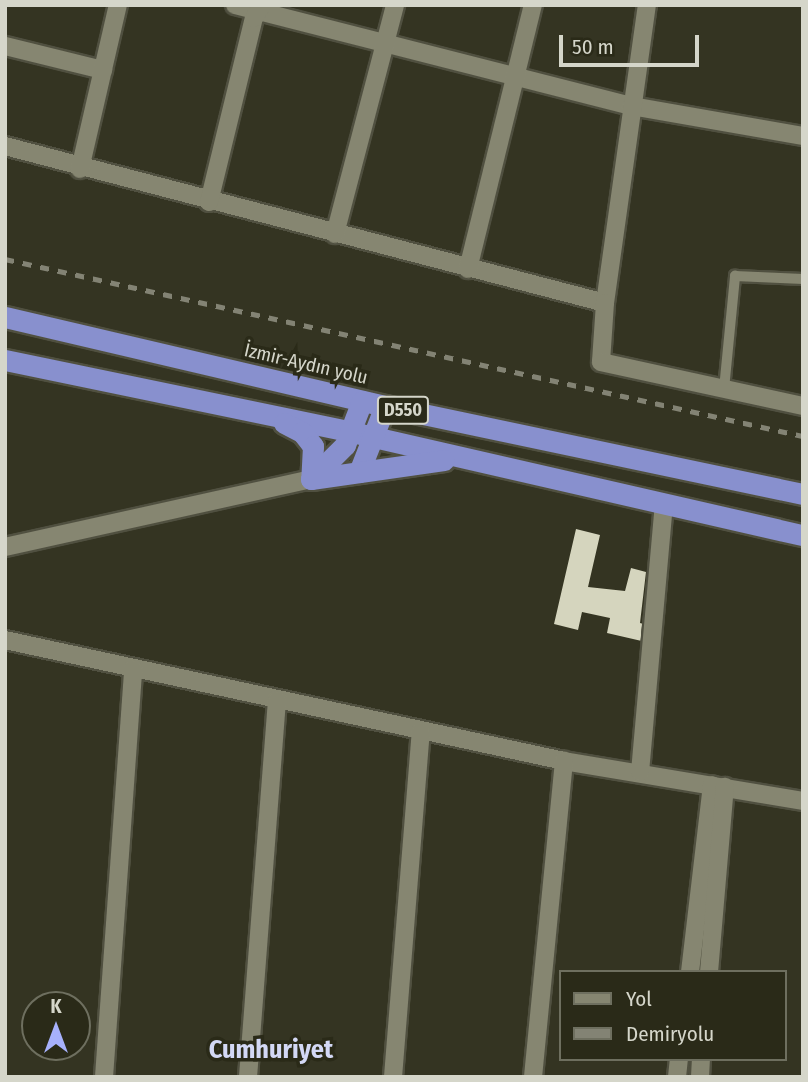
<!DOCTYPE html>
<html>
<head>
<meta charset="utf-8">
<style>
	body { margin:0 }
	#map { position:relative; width:808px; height:1082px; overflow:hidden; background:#343422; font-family:"Fira Sans Condensed",sans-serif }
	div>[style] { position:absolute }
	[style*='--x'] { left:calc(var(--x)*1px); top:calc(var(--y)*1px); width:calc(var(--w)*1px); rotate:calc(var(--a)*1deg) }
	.building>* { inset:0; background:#d5d5be }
	.roads { filter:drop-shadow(2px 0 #505040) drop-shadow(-2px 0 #505040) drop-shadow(0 2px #505040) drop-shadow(0 -2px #505040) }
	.lane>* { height:10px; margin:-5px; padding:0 5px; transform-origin:5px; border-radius:5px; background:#868671 }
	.street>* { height:18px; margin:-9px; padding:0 9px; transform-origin:9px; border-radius:9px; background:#868671 }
	.secondary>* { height:18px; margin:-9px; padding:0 9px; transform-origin:9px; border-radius:9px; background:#868671 }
	.highway>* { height:21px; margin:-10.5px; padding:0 10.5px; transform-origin:10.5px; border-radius:10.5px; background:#8890ce }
	.rail>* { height:5px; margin-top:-2.5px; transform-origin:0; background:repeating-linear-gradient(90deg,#838374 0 9px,transparent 0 18px) }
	span { translate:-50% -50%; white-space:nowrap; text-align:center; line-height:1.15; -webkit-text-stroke:7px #2a2a18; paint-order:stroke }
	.shield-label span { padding:2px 5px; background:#2a2a18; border:2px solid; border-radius:5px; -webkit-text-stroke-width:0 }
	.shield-label { font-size:18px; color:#d5d6ca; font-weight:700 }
	.street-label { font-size:19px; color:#d5d6ca }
	.district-label { font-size:26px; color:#d3d8f5; font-weight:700 }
	.frame { position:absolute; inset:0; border:7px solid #d5d6ca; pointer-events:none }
	.legend { position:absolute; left:559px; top:970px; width:228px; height:91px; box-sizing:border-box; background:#2a2a18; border:2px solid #6e6f5f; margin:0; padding:9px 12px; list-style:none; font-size:21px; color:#d5d6ca }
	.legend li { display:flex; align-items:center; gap:14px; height:35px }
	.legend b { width:35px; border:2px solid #6e6f5f }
	.north { position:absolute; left:21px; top:991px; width:70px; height:70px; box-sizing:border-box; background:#2a2a18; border:2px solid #6e6f5f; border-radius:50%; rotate:0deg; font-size:19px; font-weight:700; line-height:28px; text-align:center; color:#d5d6ca }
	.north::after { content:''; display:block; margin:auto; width:24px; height:32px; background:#a7b1fc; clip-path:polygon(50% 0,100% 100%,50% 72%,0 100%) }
	.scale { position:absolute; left:559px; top:35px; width:140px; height:32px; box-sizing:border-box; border:4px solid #d5d6ca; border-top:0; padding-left:9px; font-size:21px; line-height:24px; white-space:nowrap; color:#d5d6ca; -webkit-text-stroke:5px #2a2a18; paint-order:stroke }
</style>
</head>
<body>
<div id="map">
	<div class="building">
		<i style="clip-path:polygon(576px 529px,600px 535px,588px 587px,625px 591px,631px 568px,646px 572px,640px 623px,647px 625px,646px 642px,607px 633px,610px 618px,582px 612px,578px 630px,554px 624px)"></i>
	</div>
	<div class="roads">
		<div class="lane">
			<i style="--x:724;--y:389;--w:114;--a:-84.4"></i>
			<i style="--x:735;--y:276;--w:68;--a:2.5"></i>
		</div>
		<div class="street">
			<i style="--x:235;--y:5;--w:409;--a:14.3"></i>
			<i style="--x:631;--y:106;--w:175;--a:9.9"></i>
			<i style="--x:5;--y:46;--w:101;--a:13.8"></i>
			<i style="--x:5;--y:146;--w:620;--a:14.66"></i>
			<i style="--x:605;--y:303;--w:301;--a:-82"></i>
			<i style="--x:80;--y:169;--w:168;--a:-77"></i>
			<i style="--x:209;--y:202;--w:189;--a:-76.3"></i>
			<i style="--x:254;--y:18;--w:15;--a:-58"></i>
			<i style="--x:335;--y:234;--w:237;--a:-75.3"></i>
			<i style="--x:468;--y:269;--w:272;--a:-76.2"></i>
			<i style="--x:605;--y:303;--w:59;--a:93.9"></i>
			<i style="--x:601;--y:362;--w:207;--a:12.3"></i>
			<i style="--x:5;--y:640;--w:572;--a:12.21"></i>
			<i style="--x:564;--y:761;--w:242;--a:9.5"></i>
			<i style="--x:640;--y:772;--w:269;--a:-84.9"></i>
			<i style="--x:690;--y:972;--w:188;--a:-83.3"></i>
			<i style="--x:709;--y:972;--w:186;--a:-85.1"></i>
			<i style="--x:104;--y:1077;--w:409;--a:-85.9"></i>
			<i style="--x:248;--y:1077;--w:378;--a:-85.6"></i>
			<i style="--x:393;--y:1077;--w:347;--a:-85.4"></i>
			<i style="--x:533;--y:1077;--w:318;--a:-84.4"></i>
			<i style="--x:677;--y:1077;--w:18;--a:-84"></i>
			<i style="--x:700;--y:1077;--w:18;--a:-87"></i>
		</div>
		<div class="secondary">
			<i style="--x:5;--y:547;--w:313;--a:-12.5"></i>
		</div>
		<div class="highway">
			<i style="--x:5;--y:317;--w:390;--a:13.2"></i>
			<i style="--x:385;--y:406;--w:427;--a:11.9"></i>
			<i style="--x:5;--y:360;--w:354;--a:11.7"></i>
			<i style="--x:352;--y:432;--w:463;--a:12.9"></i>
			<i style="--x:284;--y:423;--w:20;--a:27"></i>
			<i style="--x:302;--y:432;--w:18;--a:52"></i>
			<i style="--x:313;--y:446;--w:33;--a:93"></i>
			<i style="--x:359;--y:472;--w:71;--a:-68.5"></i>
			<i style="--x:311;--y:479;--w:134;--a:-8.1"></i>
			<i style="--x:311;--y:479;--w:48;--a:-45"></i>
			<i style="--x:345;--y:445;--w:47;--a:-68.9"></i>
		</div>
	</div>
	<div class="rail">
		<i style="--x:5;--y:259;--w:817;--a:12.51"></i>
	</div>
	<div class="shield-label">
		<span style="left:403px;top:410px">D550</span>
	</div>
	<div class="street-label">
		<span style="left:306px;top:364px;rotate:13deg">İzmir-Aydın yolu</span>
	</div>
	<div class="district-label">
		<span style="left:271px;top:1050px">Cumhuriyet</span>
	</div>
	<div class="frame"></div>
	<ul class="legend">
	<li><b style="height:9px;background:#868671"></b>Yol</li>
	<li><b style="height:9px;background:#838374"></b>Demiryolu</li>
	</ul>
	<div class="north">K</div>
	<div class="scale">50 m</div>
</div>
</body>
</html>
